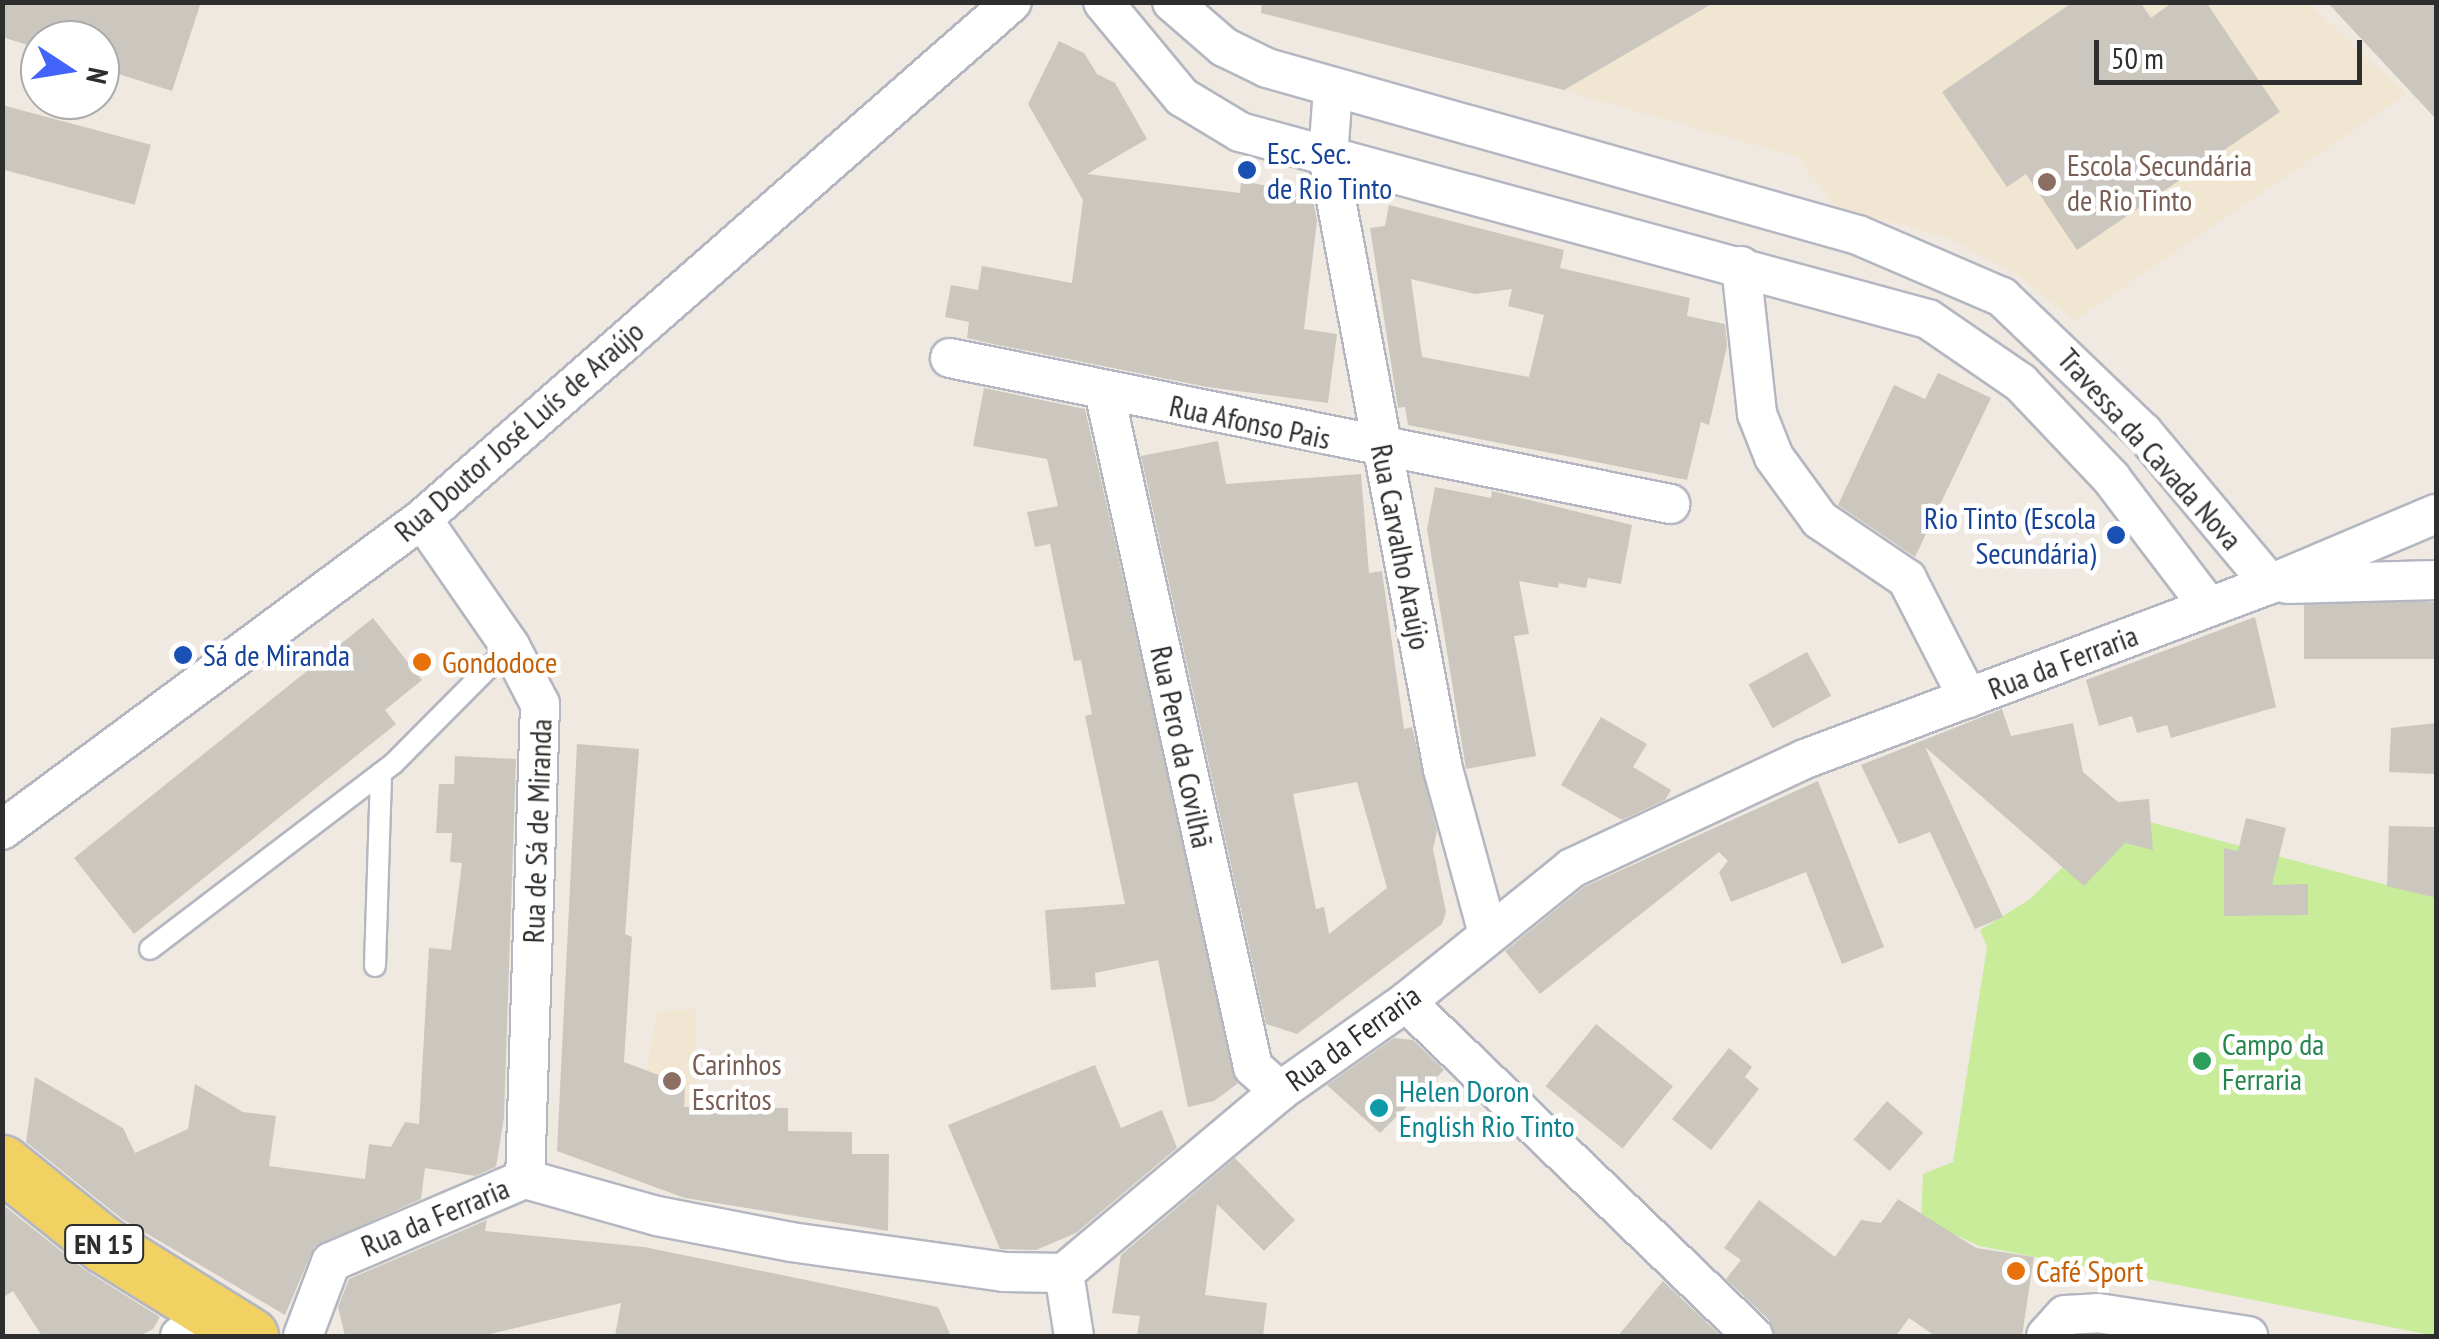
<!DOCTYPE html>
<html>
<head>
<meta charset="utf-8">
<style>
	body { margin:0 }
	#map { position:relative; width:2439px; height:1339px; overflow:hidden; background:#efe9e1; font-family:"PT Sans Narrow",sans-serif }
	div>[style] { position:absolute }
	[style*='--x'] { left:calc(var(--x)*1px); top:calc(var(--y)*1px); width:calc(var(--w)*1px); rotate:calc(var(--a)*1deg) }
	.education>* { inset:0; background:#f0e6d1 }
	.pitch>* { inset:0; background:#c9ec9a }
	.building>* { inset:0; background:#cbc7bf; transform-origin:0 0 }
	.roads { filter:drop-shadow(2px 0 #b4b7c1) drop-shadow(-2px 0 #b4b7c1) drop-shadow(0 2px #b4b7c1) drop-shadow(0 -2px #b4b7c1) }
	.lane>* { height:20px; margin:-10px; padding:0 10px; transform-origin:10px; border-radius:10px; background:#fff }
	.street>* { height:38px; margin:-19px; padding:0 19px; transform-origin:19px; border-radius:19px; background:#fff }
	.primary>* { height:55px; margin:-27.5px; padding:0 27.5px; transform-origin:27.5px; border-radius:27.5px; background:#f2d163 }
	.dots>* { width:28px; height:28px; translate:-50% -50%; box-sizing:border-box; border:5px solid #fff; border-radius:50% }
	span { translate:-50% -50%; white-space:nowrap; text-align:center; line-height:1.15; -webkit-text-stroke:9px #fff; paint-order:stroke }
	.shield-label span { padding:2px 8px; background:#fff; border:2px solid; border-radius:8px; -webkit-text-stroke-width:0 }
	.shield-label { font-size:28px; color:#2e2e2e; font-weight:700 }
	.transit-label { font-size:30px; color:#164399 }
	.left { translate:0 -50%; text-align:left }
	.right { translate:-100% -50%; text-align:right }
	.education-label { font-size:30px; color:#785e54 }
	.street-label { font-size:30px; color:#2e2e2e }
	.food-label { font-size:30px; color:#c56008 }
	.leisure-label { font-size:30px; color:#27864d }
	.culture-label { font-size:30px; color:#0d838f }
	.frame { position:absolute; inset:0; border:5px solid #2e2e2e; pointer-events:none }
	.north { position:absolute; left:20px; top:20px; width:100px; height:100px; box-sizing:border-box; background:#fff; border:2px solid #ababab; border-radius:50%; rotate:102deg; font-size:28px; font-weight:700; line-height:40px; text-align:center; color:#2e2e2e }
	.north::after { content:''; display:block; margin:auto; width:35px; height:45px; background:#4264fb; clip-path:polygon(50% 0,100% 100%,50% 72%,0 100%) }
	.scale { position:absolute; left:2094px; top:40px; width:268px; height:45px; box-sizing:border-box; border:5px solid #2e2e2e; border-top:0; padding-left:12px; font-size:30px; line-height:35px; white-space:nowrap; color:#2e2e2e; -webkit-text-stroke:8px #fff; paint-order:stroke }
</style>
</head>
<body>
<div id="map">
	<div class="education">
		<i style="clip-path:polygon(1255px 3px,2308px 3px,2407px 94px,2075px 320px,2016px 274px,1949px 238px,1835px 207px,1798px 157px)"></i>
		<i style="clip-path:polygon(695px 1009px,697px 1160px,683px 1199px,628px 1177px,657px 1011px)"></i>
	</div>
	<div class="pitch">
		<i style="clip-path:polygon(2150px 822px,2436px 898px,2436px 1336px,1980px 1246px,1921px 1220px,1923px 1174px,1953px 1162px,1987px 947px,1980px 930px,2029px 900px,2063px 867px)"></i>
	</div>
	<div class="building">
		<i style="clip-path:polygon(2px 2px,201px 2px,172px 91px,100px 68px,100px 40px,40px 40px,40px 49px,2px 37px)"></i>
		<i style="clip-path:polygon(1262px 2px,1715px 2px,1564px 90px,1261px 13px)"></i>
		<i style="clip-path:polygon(2073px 2px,2140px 2px,2151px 18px,2173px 2px,2206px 2px,2280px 112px,2077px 250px,2026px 174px,2007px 187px,1942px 92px)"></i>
		<i style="clip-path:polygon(2327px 2px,2436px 2px,2436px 119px)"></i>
		<i style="clip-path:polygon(1059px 41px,1084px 53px,1097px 74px,1115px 83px,1147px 139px,1087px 174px,1240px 193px,1241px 181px,1312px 194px,1317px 221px,1304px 329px,1337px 334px,1328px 403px,1207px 387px,993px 344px,967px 338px,969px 322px,945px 317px,951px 285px,978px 290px,982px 266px,1072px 283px,1083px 200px,1028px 104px)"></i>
		<i style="left:2px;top:105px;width:154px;height:62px;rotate:15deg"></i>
		<i style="clip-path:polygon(evenodd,1389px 205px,1564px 250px,1560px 268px,1690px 298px,1687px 316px,1725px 324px,1727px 346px,1709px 425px,1701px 422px,1687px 480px,1408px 425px,1405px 407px,1398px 408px,1370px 228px,1385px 226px,1389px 205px,1411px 279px,1475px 294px,1512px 289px,1508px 306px,1544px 315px,1529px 377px,1422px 357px,1411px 279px)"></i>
		<i style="clip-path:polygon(1938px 373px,1991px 398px,1915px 557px,1838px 505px,1894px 385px,1925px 399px)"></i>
		<i style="clip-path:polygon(984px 388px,1085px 409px,1237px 1084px,1214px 1101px,1188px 1107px,1158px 960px,1095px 973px,1096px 987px,1051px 990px,1045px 910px,1125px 904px,1085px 716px,1092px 714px,1081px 660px,1074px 661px,1050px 544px,1035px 547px,1027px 512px,1058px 506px,1047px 459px,973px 446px)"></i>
		<i style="clip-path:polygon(evenodd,1218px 441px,1226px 484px,1361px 474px,1369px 573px,1382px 571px,1404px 729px,1412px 727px,1437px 831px,1433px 849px,1446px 912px,1442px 924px,1297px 1034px,1266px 1024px,1141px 456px,1218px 441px,1357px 782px,1387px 888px,1329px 934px,1324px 907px,1316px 909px,1293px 794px,1357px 782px)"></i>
		<i style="clip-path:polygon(1435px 487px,1491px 498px,1492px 491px,1632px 525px,1621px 584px,1588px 578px,1586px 588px,1559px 583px,1558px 588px,1519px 581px,1529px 634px,1514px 636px,1536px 756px,1466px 769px,1427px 529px)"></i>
		<i style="left:2436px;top:602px;width:57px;height:132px;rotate:90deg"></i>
		<i style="clip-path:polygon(2255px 617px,2276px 707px,2171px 738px,2167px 725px,2137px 733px,2132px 716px,2099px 726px,2086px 680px)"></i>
		<i style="clip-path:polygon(373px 618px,422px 680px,385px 710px,396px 724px,134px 934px,74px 858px)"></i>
		<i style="left:1807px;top:652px;width:50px;height:67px;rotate:61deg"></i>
		<i style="clip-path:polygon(2002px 709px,2011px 736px,2073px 723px,2083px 772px,2118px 802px,2149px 799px,2153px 850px,2125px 843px,2084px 886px,1925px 747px,2003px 917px,1975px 929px,1930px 832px,1899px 844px,1861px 765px)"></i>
		<i style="clip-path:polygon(1601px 717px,1647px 744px,1633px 767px,1671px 790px,1665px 800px,1622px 820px,1561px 785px)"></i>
		<i style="clip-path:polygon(2436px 723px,2436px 774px,2389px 772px,2391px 728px)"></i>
		<i style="clip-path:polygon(577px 744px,639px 749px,625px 934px,632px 937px,624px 1062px,685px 1085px,684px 1107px,788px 1108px,788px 1131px,852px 1132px,852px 1154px,889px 1154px,888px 1231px,685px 1198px,557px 1151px)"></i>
		<i style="clip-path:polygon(455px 756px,516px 759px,504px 1117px,496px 1167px,475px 1176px,425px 1168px,421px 1199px,314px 1247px,285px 1315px,122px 1219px,26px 1142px,35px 1077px,123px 1128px,135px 1153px,188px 1129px,195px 1084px,243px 1112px,276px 1116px,269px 1166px,365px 1179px,369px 1144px,391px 1147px,405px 1122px,419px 1124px,429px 948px,451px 950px,462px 863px,450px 862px,452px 833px,436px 833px,439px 784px,454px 784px)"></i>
		<i style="clip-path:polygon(1818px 781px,1884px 947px,1842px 964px,1806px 872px,1731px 902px,1719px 872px,1728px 861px,1719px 852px,1540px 994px,1505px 951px,1584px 887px)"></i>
		<i style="clip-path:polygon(2246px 818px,2286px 828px,2272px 885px,2308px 884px,2308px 915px,2224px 916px,2224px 848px,2238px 851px)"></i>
		<i style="clip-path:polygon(2389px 826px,2436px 827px,2436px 898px,2387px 886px)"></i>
		<i style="left:1596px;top:1024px;width:99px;height:80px;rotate:39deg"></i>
		<i style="clip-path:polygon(1394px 1038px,1413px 1040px,1444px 1070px,1380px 1133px,1327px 1085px)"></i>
		<i style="clip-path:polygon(1729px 1048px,1752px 1067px,1745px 1077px,1759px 1089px,1711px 1150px,1672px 1119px)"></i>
		<i style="clip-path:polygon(1095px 1065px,1121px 1128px,1162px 1110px,1177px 1148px,1076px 1233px,1036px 1250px,1000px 1249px,948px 1125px)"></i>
		<i style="left:1887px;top:1101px;width:48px;height:51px;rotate:41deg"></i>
		<i style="clip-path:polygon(1235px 1158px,1295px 1220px,1264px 1251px,1217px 1204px,1205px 1295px,1267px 1303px,1263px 1336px,1137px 1336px,1140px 1316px,1112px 1313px,1121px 1255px)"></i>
		<i style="clip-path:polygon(1898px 1199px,1976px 1248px,2034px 1257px,2022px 1336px,1935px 1336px,1909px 1318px,1896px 1336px,1775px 1336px,1769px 1320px,1726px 1279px,1741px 1260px,1724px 1248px,1759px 1200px,1835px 1257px,1861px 1220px,1881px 1223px)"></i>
		<i style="clip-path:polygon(2px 1204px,85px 1270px,160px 1317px,153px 1329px,140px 1336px,42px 1336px,13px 1291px,2px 1298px)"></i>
		<i style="clip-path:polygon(487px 1220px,485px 1231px,644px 1247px,938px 1307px,951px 1336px,615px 1336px,621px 1303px,482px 1336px,345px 1336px,338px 1307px,349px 1279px)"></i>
		<i style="clip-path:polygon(1663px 1281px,1721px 1336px,1618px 1336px)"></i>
	</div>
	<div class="roads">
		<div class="lane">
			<i style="--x:150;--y:949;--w:305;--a:-37.3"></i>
			<i style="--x:393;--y:764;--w:166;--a:-45.2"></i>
			<i style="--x:375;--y:966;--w:193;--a:-88.2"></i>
		</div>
		<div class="street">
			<i style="--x:1103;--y:2;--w:124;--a:50.3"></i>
			<i style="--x:1182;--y:97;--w:68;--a:31.1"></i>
			<i style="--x:1240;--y:132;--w:713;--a:15.21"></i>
			<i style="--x:1928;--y:319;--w:113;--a:34.5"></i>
			<i style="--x:2021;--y:383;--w:131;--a:46.5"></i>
			<i style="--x:2111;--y:478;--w:161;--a:52.8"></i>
			<i style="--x:1172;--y:2;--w:69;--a:40.9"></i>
			<i style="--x:1224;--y:47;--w:48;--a:26"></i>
			<i style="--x:1267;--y:68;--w:614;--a:15.78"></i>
			<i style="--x:1858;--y:235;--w:157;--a:23.3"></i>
			<i style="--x:2002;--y:297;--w:195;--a:43.8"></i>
			<i style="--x:2143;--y:432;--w:198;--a:50.1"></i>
			<i style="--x:1333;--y:89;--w:68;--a:94.2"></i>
			<i style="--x:1328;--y:157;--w:623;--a:79.36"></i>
			<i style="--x:1443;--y:769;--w:170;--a:74.7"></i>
			<i style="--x:1741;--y:266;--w:149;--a:83.8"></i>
			<i style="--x:1757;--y:414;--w:46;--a:68.4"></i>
			<i style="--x:1774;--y:457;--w:78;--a:53.9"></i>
			<i style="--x:1820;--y:520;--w:105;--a:34.1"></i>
			<i style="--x:1907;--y:579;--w:134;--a:62.9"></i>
			<i style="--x:950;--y:358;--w:735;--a:11.46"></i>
			<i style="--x:1104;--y:391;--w:692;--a:77.57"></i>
			<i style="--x:1253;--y:1067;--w:36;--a:42"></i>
			<i style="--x:422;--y:519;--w:155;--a:55.3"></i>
			<i style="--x:510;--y:646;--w:65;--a:62.7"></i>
			<i style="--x:540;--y:704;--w:475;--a:91.8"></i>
			<i style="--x:2287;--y:584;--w:149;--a:-1.5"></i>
			<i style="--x:2;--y:830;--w:523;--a:-36.52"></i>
			<i style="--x:422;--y:519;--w:784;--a:-41.23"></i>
			<i style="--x:1406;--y:1002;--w:482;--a:43.9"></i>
			<i style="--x:1064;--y:1273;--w:64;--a:81"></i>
			<i style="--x:180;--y:1336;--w:36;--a:-32"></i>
			<i style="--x:303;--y:1336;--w:79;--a:-69.3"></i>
			<i style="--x:331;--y:1262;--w:211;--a:-23.2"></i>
			<i style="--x:525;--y:1179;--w:137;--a:15.7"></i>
			<i style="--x:657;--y:1216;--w:136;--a:11"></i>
			<i style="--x:791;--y:1242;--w:215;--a:8"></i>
			<i style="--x:1004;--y:1272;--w:60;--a:1"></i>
			<i style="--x:1064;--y:1273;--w:282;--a:-40.1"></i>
			<i style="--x:1280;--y:1091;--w:154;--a:-35.2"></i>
			<i style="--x:1406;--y:1002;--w:213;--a:-38.9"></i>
			<i style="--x:1572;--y:868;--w:257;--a:-25.1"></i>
			<i style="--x:1805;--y:759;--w:497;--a:-20.6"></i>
			<i style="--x:2270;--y:584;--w:180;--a:-22.9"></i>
			<i style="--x:2046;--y:1336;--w:28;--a:-48"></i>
			<i style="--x:2065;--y:1315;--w:33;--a:-3"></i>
			<i style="--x:2098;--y:1313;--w:152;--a:8.7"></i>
		</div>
		<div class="primary">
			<i style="--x:2;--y:1163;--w:131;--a:38.8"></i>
			<i style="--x:104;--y:1245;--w:172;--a:31.9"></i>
		</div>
	</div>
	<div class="dots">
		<i style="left:1247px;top:170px;background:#1a4fb4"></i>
		<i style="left:2047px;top:182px;background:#8d6e63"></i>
		<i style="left:2116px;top:535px;background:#1a4fb4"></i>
		<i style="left:183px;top:655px;background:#1a4fb4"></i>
		<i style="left:422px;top:662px;background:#e8710a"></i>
		<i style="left:2202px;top:1061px;background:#2e9e5b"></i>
		<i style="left:672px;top:1081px;background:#8d6e63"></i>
		<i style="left:1379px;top:1108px;background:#0f9aa8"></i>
		<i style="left:2016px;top:1271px;background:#e8710a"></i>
	</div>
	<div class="shield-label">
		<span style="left:104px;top:1244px">EN 15</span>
	</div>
	<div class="transit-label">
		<span class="left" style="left:1267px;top:170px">Esc. Sec.<br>de Rio Tinto</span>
		<span class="right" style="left:2096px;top:535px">Rio Tinto (Escola<br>Secundária)</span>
		<span class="left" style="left:203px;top:655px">Sá de Miranda</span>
	</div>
	<div class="education-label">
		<span class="left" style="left:2067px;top:182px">Escola Secundária<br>de Rio Tinto</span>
		<span class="left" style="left:692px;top:1081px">Carinhos<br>Escritos</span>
	</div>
	<div class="street-label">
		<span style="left:1250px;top:422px;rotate:12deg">Rua Afonso Pais</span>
		<span style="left:519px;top:431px;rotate:-41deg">Rua Doutor José Luís de Araújo</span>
		<span style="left:2150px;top:449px;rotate:48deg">Travessa da Cavada Nova</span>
		<span style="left:1401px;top:547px;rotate:79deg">Rua Carvalho Araújo</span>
		<span style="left:2063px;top:662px;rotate:-21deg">Rua da Ferraria</span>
		<span style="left:1182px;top:747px;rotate:78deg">Rua Pero da Covilhã</span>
		<span style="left:537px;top:831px;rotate:-88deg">Rua de Sá de Miranda</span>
		<span style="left:1353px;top:1038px;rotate:-36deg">Rua da Ferraria</span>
		<span style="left:435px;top:1217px;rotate:-23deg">Rua da Ferraria</span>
	</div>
	<div class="food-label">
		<span class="left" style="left:442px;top:662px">Gondodoce</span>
		<span class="left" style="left:2036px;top:1271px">Café Sport</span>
	</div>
	<div class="leisure-label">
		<span class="left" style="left:2222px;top:1061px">Campo da<br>Ferraria</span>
	</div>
	<div class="culture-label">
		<span class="left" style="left:1399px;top:1108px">Helen Doron<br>English Rio Tinto</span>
	</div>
	<div class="frame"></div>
	<div class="north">N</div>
	<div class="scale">50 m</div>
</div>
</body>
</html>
